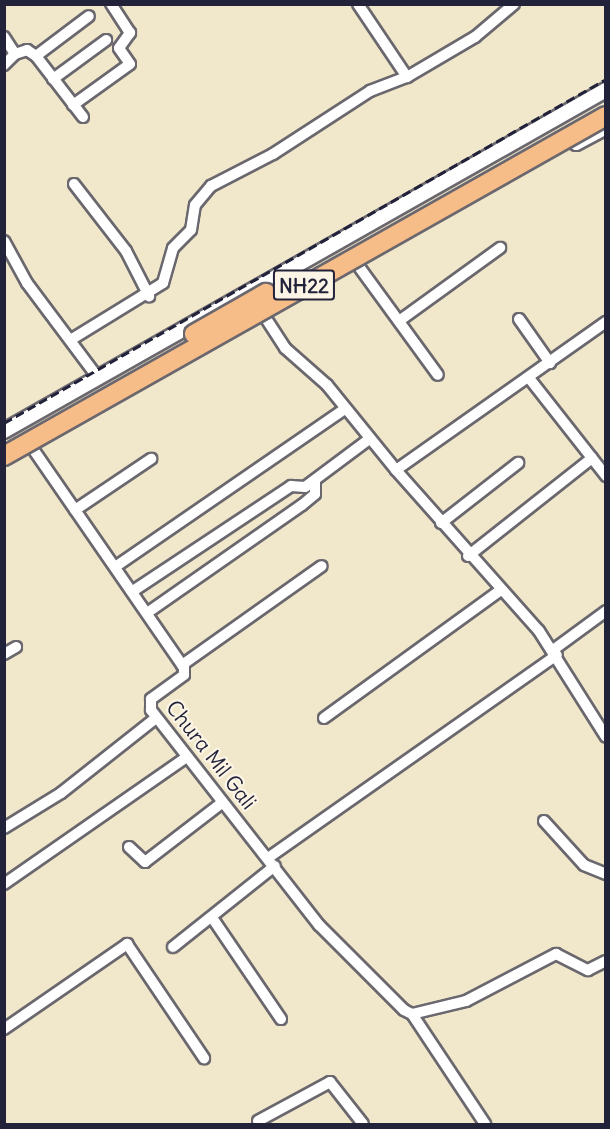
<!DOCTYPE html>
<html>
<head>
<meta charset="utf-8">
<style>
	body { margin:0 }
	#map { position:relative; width:610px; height:1129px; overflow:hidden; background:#f1e8cc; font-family:Delius,sans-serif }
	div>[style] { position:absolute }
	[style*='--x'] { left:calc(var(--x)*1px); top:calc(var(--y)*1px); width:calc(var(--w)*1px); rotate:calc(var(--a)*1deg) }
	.roads { filter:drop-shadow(2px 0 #6a676e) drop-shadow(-2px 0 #6a676e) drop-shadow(0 2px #6a676e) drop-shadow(0 -2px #6a676e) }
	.minor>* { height:10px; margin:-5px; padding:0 5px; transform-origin:5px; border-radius:5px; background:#fff }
	.tertiary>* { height:14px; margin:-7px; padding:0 7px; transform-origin:7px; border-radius:7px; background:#fff }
	.rail>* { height:3px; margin-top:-1.5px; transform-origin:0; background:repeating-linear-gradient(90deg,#22223b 0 9px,transparent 0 13.5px) }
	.bridges { filter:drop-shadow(2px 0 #6a676e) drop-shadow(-2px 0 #6a676e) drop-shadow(0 2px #6a676e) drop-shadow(0 -2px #6a676e) }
	.trunk-bridge>* { height:18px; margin:-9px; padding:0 9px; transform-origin:9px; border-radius:9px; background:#f7bd88 }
	span { translate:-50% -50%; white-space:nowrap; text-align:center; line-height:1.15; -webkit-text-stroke:4.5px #fcf5e5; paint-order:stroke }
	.shield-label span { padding:2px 4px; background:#fcf5e5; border:2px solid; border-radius:4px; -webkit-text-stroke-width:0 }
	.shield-label { font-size:20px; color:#22223b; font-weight:700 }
	.street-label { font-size:21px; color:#22223b }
	.frame { position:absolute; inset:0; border:6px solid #22223b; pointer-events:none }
</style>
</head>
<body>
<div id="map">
	<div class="roads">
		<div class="minor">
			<i style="--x:358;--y:4;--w:88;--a:56.1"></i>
			<i style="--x:4;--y:37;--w:20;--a:57"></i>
			<i style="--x:15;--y:54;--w:16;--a:135"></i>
			<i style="--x:15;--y:54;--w:13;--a:-18"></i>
			<i style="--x:27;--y:50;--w:11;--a:34"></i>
			<i style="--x:36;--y:56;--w:77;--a:52.4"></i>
			<i style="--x:36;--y:56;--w:66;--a:-37"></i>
			<i style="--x:53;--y:79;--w:66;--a:-36.3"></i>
			<i style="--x:73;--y:105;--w:70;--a:-35.7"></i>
			<i style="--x:130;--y:64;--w:19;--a:-125"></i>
			<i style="--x:119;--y:48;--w:19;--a:-54"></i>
			<i style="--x:130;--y:33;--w:35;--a:-123"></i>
			<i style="--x:74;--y:184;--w:85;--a:52.2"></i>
			<i style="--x:126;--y:251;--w:51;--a:62.9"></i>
			<i style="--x:4;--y:241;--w:48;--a:61.3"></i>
			<i style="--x:27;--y:283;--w:119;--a:53.2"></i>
			<i style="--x:357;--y:264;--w:137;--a:53.9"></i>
			<i style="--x:265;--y:317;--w:37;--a:57"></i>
			<i style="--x:285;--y:348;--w:56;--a:41.4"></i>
			<i style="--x:327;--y:385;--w:109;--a:50.9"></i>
			<i style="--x:396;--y:470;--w:257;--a:-35.2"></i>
			<i style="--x:519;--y:319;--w:54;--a:54.8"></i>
			<i style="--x:399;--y:321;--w:125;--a:-35.9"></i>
			<i style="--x:72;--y:339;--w:107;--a:-31.6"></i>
			<i style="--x:163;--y:283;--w:36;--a:-74"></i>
			<i style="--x:173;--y:248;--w:25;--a:-45"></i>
			<i style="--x:191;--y:230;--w:25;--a:-81"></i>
			<i style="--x:195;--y:205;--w:25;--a:-50"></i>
			<i style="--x:211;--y:186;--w:70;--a:-27.3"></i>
			<i style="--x:273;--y:154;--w:116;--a:-33"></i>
			<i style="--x:370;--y:91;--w:40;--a:-21"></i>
			<i style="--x:407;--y:77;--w:79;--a:-30.5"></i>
			<i style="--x:475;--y:37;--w:51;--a:-40.2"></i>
			<i style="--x:529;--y:378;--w:125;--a:51.8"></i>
			<i style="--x:33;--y:449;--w:266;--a:55.4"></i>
			<i style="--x:184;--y:668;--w:7;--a:90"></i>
			<i style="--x:184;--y:675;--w:41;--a:144"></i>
			<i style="--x:151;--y:699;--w:11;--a:90"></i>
			<i style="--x:151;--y:710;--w:273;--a:52"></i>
			<i style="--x:319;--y:925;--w:120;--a:45"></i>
			<i style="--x:404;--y:1010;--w:9;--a:27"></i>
			<i style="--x:412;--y:1014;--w:56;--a:-13.5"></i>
			<i style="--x:466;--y:1001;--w:102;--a:-27.6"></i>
			<i style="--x:556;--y:954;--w:36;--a:27"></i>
			<i style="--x:588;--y:970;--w:20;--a:-27"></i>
			<i style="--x:396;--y:470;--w:215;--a:48.4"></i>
			<i style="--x:539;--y:631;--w:125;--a:57.7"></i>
			<i style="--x:75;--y:510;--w:92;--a:-33.9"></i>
			<i style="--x:441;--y:523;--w:98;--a:-37.9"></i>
			<i style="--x:468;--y:556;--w:158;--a:-38.3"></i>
			<i style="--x:115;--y:567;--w:279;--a:-34.5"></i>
			<i style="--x:133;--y:591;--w:190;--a:-33.6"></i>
			<i style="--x:291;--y:486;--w:14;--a:4"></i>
			<i style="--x:305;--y:487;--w:79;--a:-36.7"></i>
			<i style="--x:147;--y:613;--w:189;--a:-34.9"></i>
			<i style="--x:302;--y:505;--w:17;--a:-40"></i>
			<i style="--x:315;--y:494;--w:13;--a:-90"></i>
			<i style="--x:553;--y:650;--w:66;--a:-36.3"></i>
			<i style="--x:4;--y:654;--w:14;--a:-30"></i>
			<i style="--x:182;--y:665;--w:171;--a:-35.3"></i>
			<i style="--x:324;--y:718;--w:218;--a:-35.9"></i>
			<i style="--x:544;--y:821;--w:59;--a:47.7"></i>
			<i style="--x:584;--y:865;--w:24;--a:22"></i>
			<i style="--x:4;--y:828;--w:67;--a:-31.6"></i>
			<i style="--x:61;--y:793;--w:121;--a:-38.3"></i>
			<i style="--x:129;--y:847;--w:22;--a:43"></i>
			<i style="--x:145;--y:862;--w:98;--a:-37.6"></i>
			<i style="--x:268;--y:858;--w:353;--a:-35.1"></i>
			<i style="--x:4;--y:884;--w:223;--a:-34.8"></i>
			<i style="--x:213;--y:919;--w:121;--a:55.8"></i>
			<i style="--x:173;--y:947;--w:130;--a:-38.5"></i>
			<i style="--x:412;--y:1014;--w:132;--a:56.4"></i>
			<i style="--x:4;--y:1029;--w:150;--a:-34.6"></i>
			<i style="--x:127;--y:944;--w:138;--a:56"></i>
			<i style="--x:258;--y:1121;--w:82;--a:-28.4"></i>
			<i style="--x:330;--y:1082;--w:53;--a:51.8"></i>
		</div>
		<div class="tertiary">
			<i style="--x:576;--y:143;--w:34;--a:-28"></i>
			<i style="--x:4;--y:431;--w:692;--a:-29.53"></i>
		</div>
	</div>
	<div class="rail">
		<i style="--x:4;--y:423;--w:693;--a:-29.74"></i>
	</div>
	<div class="bridges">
		<div class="trunk-bridge">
			<i style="--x:194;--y:334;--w:83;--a:-29.7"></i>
			<i style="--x:4;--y:456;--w:691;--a:-29.46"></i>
		</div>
	</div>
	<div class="shield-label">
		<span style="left:304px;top:285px">NH22</span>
	</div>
	<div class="street-label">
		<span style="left:211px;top:755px;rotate:52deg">Chura Mil Gali</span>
	</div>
	<div class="frame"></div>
</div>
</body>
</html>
